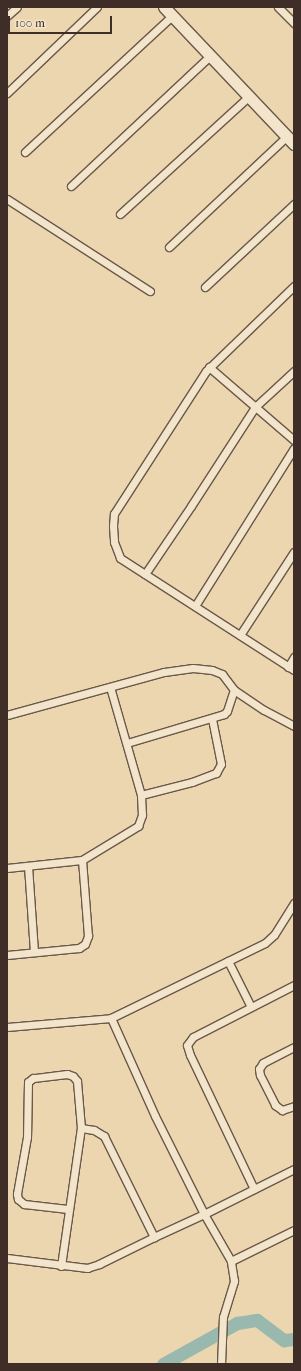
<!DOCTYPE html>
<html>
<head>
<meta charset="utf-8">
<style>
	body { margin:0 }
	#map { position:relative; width:301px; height:1371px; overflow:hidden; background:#ecd6b0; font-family:"IM FELL French Canon",serif }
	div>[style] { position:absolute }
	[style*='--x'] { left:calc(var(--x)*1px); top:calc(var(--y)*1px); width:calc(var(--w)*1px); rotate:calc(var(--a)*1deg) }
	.river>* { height:13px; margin:-6.5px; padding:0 6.5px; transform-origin:6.5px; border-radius:6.5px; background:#99b9ae }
	.roads { filter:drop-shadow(1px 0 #6a5849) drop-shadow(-1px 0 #6a5849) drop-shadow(0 1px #6a5849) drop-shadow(0 -1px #6a5849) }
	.street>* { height:7px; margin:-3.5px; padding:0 3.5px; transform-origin:3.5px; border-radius:3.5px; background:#f3e4cc }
	.secondary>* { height:11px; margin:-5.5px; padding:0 5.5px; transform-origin:5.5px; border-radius:5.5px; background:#f3e4cc }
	span { translate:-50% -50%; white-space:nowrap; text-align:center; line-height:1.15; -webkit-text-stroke:3px #f3e4cc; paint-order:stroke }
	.frame { position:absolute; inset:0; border:8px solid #3e2e27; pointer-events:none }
	.scale { position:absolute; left:8px; top:16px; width:104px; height:18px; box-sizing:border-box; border:2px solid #3e2e27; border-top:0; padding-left:5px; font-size:12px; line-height:14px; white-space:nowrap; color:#3e2e27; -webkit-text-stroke:3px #f3e4cc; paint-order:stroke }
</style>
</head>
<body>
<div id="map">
	<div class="river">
		<i style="--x:163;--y:1364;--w:85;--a:-29"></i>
		<i style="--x:237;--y:1323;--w:20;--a:-9"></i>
		<i style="--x:257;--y:1320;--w:34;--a:37"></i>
		<i style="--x:284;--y:1340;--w:10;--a:-6"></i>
	</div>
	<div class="roads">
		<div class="street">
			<i style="--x:278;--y:7;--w:23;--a:45"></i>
			<i style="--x:7;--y:16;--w:13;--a:-42"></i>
			<i style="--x:7;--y:93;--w:124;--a:-43.7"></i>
			<i style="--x:25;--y:152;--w:200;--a:-42.8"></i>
			<i style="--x:71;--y:186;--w:190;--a:-43.1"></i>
			<i style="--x:7;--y:199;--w:170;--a:32.8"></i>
			<i style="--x:120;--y:214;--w:173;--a:-42.4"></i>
			<i style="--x:169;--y:247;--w:161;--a:-43.2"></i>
			<i style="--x:294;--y:286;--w:122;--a:136"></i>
			<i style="--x:206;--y:371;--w:170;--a:122.8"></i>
			<i style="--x:114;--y:514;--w:12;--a:95"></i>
			<i style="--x:113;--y:526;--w:16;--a:86"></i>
			<i style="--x:114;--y:542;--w:17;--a:69"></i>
			<i style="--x:120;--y:558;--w:207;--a:32.8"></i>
			<i style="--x:205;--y:287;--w:122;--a:-43"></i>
			<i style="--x:209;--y:367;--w:112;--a:40.7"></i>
			<i style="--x:145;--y:574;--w:82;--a:-55.9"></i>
			<i style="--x:191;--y:506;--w:118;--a:-57.1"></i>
			<i style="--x:255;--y:407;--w:53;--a:-42.7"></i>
			<i style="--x:195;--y:606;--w:186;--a:-57.9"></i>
			<i style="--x:240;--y:635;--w:99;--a:-57"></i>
			<i style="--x:288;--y:667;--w:12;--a:-59"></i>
			<i style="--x:7;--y:715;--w:163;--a:-15.3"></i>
			<i style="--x:164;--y:672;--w:29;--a:-8"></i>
			<i style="--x:193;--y:668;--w:19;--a:6"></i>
			<i style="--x:212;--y:670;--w:11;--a:22"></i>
			<i style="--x:222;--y:674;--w:20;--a:53"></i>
			<i style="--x:234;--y:690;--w:36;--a:34"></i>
			<i style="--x:264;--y:710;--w:34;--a:28"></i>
			<i style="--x:127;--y:743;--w:101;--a:-16.6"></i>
			<i style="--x:224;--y:714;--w:4;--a:-45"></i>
			<i style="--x:227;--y:711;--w:22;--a:-72"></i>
			<i style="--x:141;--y:795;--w:53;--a:-14.3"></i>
			<i style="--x:192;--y:782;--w:26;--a:-21"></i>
			<i style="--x:216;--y:773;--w:10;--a:-61"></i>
			<i style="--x:221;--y:764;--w:46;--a:-101.3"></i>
			<i style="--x:28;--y:866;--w:86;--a:86"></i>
			<i style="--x:7;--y:868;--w:75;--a:-6.1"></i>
			<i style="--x:82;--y:860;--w:66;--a:-31.3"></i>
			<i style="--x:138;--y:826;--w:12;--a:-70"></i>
			<i style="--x:142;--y:815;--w:20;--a:-93"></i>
			<i style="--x:141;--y:795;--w:112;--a:-106"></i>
			<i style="--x:7;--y:955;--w:72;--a:-5.6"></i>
			<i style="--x:79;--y:948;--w:7;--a:-34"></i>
			<i style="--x:85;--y:944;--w:9;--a:-69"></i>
			<i style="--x:88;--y:936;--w:76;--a:-94.5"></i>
			<i style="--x:228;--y:961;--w:51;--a:63.4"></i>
			<i style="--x:111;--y:1018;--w:107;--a:65.8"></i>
			<i style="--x:155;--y:1116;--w:110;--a:63.4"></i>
			<i style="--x:204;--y:1214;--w:54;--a:60.1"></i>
			<i style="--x:231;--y:1261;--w:70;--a:-26.2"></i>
			<i style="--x:7;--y:1027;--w:104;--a:-4.9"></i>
			<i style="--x:111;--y:1018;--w:171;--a:-26"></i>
			<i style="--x:265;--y:943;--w:12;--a:-42"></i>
			<i style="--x:274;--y:935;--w:38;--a:-58"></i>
			<i style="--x:294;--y:1047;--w:35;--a:153"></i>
			<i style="--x:263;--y:1063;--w:7;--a:124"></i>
			<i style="--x:259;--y:1069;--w:6;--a:81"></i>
			<i style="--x:260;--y:1075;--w:34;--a:63"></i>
			<i style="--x:275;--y:1105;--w:9;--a:36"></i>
			<i style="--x:282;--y:1110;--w:13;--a:-18"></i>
			<i style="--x:81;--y:1128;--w:13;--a:9"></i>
			<i style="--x:94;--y:1130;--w:12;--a:31"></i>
			<i style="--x:104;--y:1136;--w:113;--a:63.7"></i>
			<i style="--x:254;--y:1189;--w:148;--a:-115.5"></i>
			<i style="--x:190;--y:1055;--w:10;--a:-107"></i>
			<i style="--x:187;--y:1045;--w:10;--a:-53"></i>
			<i style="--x:193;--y:1037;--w:114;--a:-27.2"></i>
			<i style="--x:7;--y:1258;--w:81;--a:7.1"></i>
			<i style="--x:87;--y:1268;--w:13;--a:-18"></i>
			<i style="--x:99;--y:1264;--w:61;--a:-26.1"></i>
			<i style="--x:154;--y:1237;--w:55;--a:-24.7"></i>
			<i style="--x:204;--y:1214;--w:101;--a:-26.6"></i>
			<i style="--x:61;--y:1266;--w:139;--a:-81.8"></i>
			<i style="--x:81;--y:1128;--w:47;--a:-94.9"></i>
			<i style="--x:77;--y:1081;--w:6;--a:-129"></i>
			<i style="--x:73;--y:1076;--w:6;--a:-162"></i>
			<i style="--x:67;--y:1074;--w:34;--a:173"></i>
			<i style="--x:33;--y:1078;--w:6;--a:141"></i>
			<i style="--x:28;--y:1082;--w:55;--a:91"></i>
			<i style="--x:27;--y:1137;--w:58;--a:100"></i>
			<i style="--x:17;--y:1194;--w:5;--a:79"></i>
			<i style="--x:18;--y:1199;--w:8;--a:40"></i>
			<i style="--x:24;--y:1204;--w:44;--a:6.5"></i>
			<i style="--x:221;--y:1364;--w:47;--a:-87.6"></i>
			<i style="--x:223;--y:1317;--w:38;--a:-73"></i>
			<i style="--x:234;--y:1281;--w:20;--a:-99"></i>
		</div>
		<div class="secondary">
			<i style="--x:164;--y:7;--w:189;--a:46.5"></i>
		</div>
	</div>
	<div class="frame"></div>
	<div class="scale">100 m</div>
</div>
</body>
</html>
